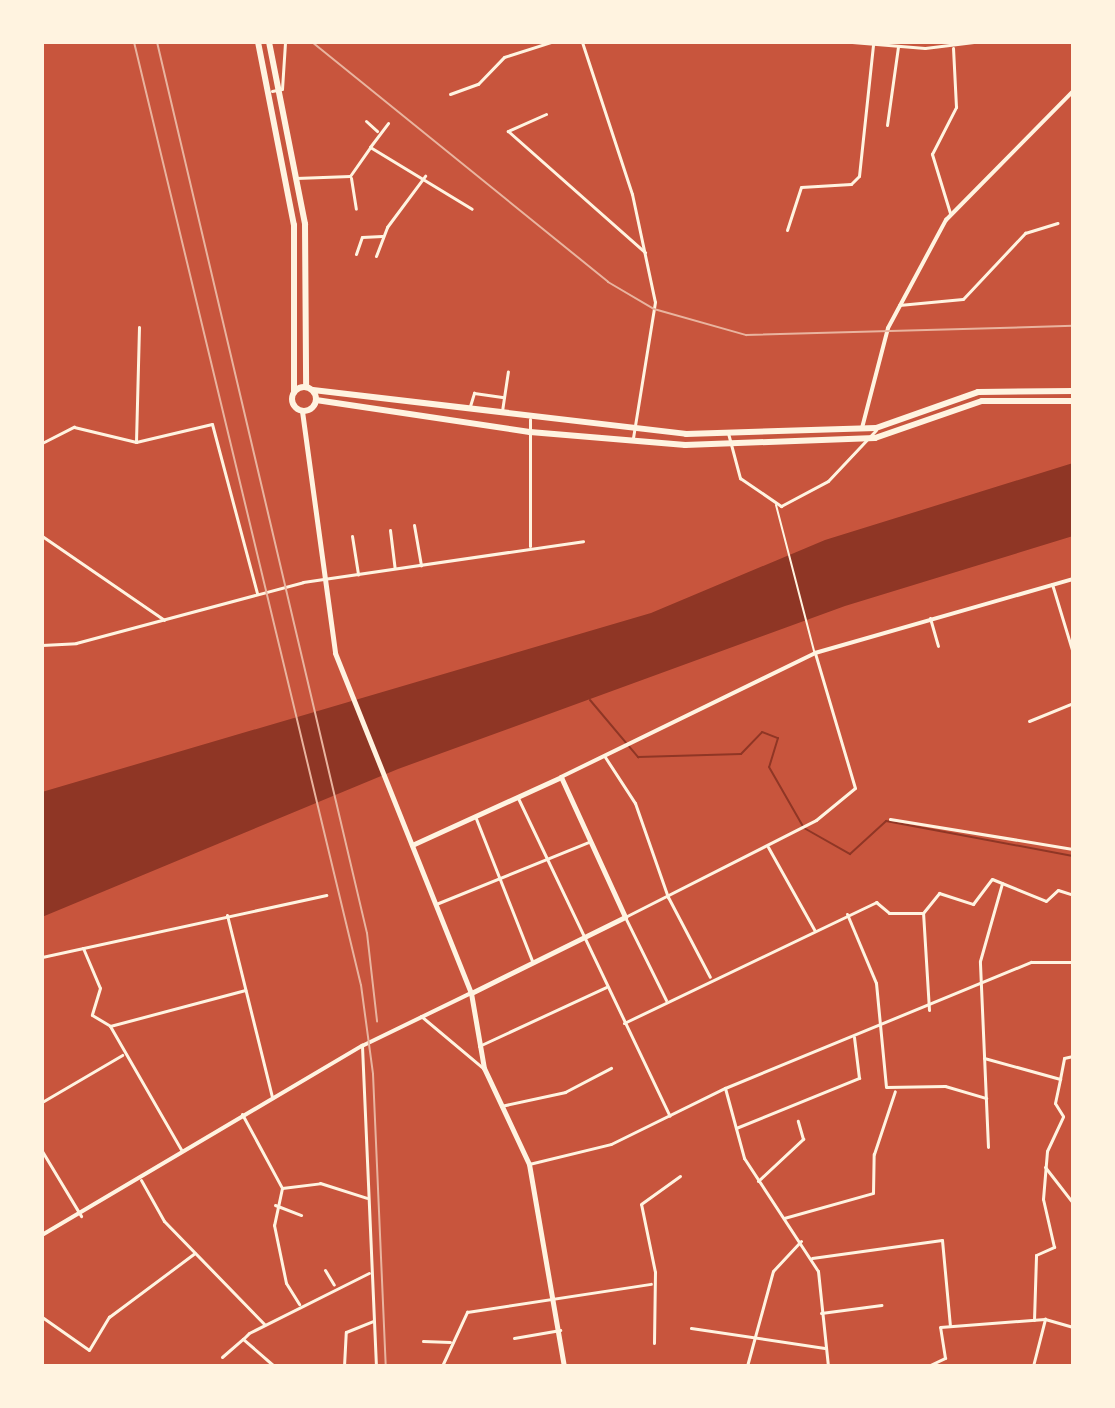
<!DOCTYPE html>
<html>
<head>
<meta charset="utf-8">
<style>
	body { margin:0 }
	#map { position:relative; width:1115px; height:1408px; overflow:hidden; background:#c8553d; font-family:"PT Sans Narrow",sans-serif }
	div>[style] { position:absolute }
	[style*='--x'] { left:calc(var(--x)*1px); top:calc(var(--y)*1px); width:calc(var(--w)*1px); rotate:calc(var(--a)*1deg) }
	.water>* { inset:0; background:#8f3625 }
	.stream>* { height:2px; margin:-1px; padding:0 1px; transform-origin:1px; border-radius:1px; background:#8f3625 }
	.pedestrian>* { height:2px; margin:-1px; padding:0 1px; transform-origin:1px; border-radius:1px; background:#fff3e0 }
	.minor>* { height:3px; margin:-1.5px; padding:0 1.5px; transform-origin:1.5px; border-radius:1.5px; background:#fff3e0 }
	.tertiary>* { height:4px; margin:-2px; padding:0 2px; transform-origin:2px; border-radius:2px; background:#fff3e0 }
	.secondary>* { height:5px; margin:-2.5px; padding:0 2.5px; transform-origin:2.5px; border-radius:2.5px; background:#fff3e0 }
	.trunk>* { height:6px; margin:-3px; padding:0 3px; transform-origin:3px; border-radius:3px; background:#fff3e0 }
	.trunk>.ring { margin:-3px; padding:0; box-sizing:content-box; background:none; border:6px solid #fff3e0; border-radius:50% }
	.rail>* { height:2px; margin:-1px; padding:0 1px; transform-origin:1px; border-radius:1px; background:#e9b49f }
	span { translate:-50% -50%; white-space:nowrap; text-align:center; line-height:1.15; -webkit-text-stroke:8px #fff3e0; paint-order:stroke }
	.frame { position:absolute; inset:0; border:44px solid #fff3e0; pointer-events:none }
</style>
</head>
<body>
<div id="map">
	<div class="water">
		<i style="clip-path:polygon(1073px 463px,1073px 536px,845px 606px,398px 769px,42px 917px,42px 792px,651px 613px,825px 540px)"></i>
	</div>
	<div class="stream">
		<i style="--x:590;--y:700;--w:75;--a:49.9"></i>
		<i style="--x:638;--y:757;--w:103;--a:-1.7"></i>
		<i style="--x:741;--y:754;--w:30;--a:-46"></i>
		<i style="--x:762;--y:732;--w:17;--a:21"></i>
		<i style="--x:778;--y:738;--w:30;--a:107"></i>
		<i style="--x:769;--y:767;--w:70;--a:60.2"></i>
		<i style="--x:804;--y:828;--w:53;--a:29.5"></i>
		<i style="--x:850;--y:854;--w:49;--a:-42.5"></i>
		<i style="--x:886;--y:821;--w:190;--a:10.6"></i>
	</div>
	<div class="pedestrian">
		<i style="--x:776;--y:505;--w:151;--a:75.4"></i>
	</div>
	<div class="minor">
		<i style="--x:582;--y:42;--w:160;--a:71.8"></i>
		<i style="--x:632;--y:194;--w:110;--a:78"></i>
		<i style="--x:655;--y:302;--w:138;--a:99.2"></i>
		<i style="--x:852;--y:42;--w:73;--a:4.7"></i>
		<i style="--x:925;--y:48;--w:49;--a:-7"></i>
		<i style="--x:272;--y:91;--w:10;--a:-11"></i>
		<i style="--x:282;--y:89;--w:47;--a:-86.3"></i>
		<i style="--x:450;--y:94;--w:30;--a:-20"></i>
		<i style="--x:478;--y:84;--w:37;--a:-46"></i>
		<i style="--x:504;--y:57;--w:49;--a:-17.7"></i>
		<i style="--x:546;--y:114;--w:42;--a:155.9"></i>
		<i style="--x:508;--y:131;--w:183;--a:41.5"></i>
		<i style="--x:366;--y:121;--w:15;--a:42"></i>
		<i style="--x:887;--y:125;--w:79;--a:-82"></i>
		<i style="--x:370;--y:147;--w:30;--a:-53"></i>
		<i style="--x:296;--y:178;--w:54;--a:-2.1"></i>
		<i style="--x:350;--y:176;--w:35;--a:-55"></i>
		<i style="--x:370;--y:147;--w:119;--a:31.3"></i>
		<i style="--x:351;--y:178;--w:31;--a:81"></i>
		<i style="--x:950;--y:213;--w:62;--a:-107"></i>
		<i style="--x:932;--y:154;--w:53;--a:-62.9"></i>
		<i style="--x:956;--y:107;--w:59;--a:-92.9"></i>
		<i style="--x:787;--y:230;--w:45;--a:-72"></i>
		<i style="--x:801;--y:187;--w:50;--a:-3.4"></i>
		<i style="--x:851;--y:184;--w:11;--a:-45"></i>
		<i style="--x:859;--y:176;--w:132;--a:-83.9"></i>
		<i style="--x:356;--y:254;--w:18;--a:-71"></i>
		<i style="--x:362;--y:237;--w:20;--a:-3"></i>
		<i style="--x:376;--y:256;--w:31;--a:-69"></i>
		<i style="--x:387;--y:227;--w:64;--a:-53.3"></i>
		<i style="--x:899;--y:305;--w:64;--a:-5.4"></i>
		<i style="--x:963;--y:299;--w:91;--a:-46.8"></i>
		<i style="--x:1025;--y:233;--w:34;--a:-17"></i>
		<i style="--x:139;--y:327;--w:115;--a:91.5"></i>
		<i style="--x:136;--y:442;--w:78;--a:-13.3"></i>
		<i style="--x:212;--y:424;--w:175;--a:75.1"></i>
		<i style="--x:470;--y:406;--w:14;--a:-73"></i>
		<i style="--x:474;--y:393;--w:30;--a:8"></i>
		<i style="--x:502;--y:411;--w:40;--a:-81.5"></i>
		<i style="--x:530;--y:419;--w:127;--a:90"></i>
		<i style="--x:728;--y:433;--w:47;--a:75.1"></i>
		<i style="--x:740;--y:478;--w:50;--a:34.3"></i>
		<i style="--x:781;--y:506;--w:53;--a:-28"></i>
		<i style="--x:828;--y:481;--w:70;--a:-46.7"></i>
		<i style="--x:42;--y:443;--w:36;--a:-27"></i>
		<i style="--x:74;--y:427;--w:64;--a:13.6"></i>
		<i style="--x:414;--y:525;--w:41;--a:80.1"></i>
		<i style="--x:390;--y:530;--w:38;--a:83"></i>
		<i style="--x:42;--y:536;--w:148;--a:34.5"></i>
		<i style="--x:352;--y:536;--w:39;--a:81"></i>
		<i style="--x:1052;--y:584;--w:72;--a:73.1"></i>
		<i style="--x:930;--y:618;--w:29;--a:74"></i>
		<i style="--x:42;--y:645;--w:34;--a:-3"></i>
		<i style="--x:76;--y:643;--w:235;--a:-15"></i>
		<i style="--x:303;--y:582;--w:283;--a:-8.3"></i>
		<i style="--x:1029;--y:721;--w:48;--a:-22.2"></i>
		<i style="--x:605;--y:757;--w:55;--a:56.9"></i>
		<i style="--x:635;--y:803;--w:100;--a:70.7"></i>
		<i style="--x:668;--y:897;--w:90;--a:62.3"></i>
		<i style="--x:518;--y:798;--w:352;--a:64.5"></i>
		<i style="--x:475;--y:816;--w:156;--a:68.5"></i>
		<i style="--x:890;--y:819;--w:185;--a:9.3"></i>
		<i style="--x:768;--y:847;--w:96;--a:60.8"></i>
		<i style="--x:436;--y:904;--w:167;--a:-22.1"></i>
		<i style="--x:847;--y:914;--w:75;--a:67.2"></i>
		<i style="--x:876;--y:983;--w:104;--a:84.5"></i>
		<i style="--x:886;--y:1087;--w:59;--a:-1"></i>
		<i style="--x:945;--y:1086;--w:43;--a:16.3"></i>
		<i style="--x:227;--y:915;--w:187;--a:76.1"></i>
		<i style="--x:83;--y:948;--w:43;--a:67"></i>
		<i style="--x:100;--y:988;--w:28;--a:107"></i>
		<i style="--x:92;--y:1015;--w:21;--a:31"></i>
		<i style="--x:110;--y:1026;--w:140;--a:-14.9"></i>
		<i style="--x:42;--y:957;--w:291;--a:-12.3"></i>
		<i style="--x:666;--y:1000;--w:93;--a:-116.3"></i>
		<i style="--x:625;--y:917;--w:214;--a:-26.9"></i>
		<i style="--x:816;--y:820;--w:50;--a:-39.4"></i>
		<i style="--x:855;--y:788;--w:141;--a:-106.5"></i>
		<i style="--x:929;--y:1010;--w:97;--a:-93.5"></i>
		<i style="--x:923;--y:913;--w:26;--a:-51"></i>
		<i style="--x:939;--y:893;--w:36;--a:18"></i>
		<i style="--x:973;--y:904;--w:31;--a:-53"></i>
		<i style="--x:992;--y:879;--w:58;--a:22.2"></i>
		<i style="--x:1046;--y:901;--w:16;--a:-43"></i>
		<i style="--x:1058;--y:890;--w:16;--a:18"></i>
		<i style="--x:421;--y:1016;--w:81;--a:40"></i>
		<i style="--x:624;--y:1023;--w:280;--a:-25.6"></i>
		<i style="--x:876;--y:902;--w:17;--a:40"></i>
		<i style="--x:889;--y:913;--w:34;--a:0"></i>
		<i style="--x:110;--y:1026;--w:144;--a:60.1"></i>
		<i style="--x:362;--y:1046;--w:320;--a:87.5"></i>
		<i style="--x:479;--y:1046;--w:140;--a:-24.9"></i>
		<i style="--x:984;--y:1058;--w:79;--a:15.4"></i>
		<i style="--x:1060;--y:1079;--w:21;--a:-79"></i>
		<i style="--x:1064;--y:1058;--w:9;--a:-13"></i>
		<i style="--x:725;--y:1088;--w:73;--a:74.8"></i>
		<i style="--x:744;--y:1158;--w:135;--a:56.8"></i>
		<i style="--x:818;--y:1271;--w:96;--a:84"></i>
		<i style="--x:42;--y:1102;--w:93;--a:-30.4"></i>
		<i style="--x:501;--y:1106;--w:66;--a:-12.3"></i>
		<i style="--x:565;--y:1092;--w:52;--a:-27.6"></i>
		<i style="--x:242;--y:1114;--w:84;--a:61.6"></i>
		<i style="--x:736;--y:1128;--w:133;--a:-22.1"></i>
		<i style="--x:859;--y:1078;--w:41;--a:-97"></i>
		<i style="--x:988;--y:1147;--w:186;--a:-92.5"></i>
		<i style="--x:980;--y:961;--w:81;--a:-74.2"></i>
		<i style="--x:42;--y:1151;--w:76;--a:59"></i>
		<i style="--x:529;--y:1164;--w:84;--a:-13.7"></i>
		<i style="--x:611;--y:1144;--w:127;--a:-26.2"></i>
		<i style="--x:725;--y:1088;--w:331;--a:-22.4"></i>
		<i style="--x:1031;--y:962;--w:42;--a:0"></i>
		<i style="--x:1045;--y:1167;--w:46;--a:52.1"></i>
		<i style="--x:141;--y:1180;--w:47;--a:60.7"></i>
		<i style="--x:164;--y:1221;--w:144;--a:45.8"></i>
		<i style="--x:758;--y:1181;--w:62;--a:-43"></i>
		<i style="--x:803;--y:1139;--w:19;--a:-106"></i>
		<i style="--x:282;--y:1188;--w:38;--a:102"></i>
		<i style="--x:274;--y:1225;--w:59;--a:78.3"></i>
		<i style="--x:286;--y:1283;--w:25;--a:58"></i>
		<i style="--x:282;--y:1188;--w:38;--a:-7"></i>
		<i style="--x:320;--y:1183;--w:49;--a:17.7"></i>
		<i style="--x:275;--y:1205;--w:28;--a:21"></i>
		<i style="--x:784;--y:1218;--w:92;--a:-15.7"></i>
		<i style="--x:873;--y:1193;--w:39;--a:-89"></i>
		<i style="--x:874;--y:1154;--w:66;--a:-71.6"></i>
		<i style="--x:812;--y:1258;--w:131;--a:-7.9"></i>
		<i style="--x:942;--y:1240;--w:86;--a:84.7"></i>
		<i style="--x:325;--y:1270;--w:17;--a:59"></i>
		<i style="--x:821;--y:1313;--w:61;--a:-7.6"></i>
		<i style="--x:42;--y:1317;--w:57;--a:35.1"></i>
		<i style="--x:89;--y:1350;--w:39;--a:-59"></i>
		<i style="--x:109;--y:1317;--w:107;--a:-36.7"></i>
		<i style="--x:1034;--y:1320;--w:65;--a:-88.2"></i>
		<i style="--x:1036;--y:1255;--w:20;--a:-24"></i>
		<i style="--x:1054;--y:1247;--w:49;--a:-102.9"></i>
		<i style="--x:1043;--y:1199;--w:48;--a:-85.2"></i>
		<i style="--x:1047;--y:1151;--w:38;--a:-65"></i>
		<i style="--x:1063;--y:1116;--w:15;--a:-122"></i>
		<i style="--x:1055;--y:1103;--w:25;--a:-78"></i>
		<i style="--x:691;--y:1328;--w:135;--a:8.5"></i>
		<i style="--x:514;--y:1338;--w:47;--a:-9.9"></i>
		<i style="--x:423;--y:1341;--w:27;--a:2"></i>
		<i style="--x:654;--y:1343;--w:71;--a:-89.2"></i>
		<i style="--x:655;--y:1272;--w:69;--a:-101.6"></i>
		<i style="--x:641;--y:1204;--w:48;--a:-35.7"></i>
		<i style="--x:222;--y:1357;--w:28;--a:-41"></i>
		<i style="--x:274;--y:1366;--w:41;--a:-138.9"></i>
		<i style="--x:243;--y:1339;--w:8;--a:-45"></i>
		<i style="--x:249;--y:1333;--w:134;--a:-26.6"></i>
		<i style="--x:344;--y:1366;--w:34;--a:-87"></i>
		<i style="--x:346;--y:1332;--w:29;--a:-22"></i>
		<i style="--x:442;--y:1366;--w:60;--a:-65.2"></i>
		<i style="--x:467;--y:1312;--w:186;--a:-8.7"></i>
		<i style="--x:747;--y:1366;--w:98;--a:-74.7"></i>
		<i style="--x:773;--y:1271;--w:41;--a:-47"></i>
		<i style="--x:928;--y:1366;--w:19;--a:-25"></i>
		<i style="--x:945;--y:1358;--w:31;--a:-99"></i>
		<i style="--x:940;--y:1327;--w:105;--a:-4.4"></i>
		<i style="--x:1045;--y:1319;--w:29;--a:16"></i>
		<i style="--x:1033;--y:1366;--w:49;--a:-75.7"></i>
	</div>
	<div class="tertiary">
		<i style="--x:862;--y:428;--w:103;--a:-75.4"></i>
		<i style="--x:888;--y:328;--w:123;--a:-61.8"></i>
		<i style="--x:946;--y:220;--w:181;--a:-45.4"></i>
		<i style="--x:561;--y:777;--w:283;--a:-26"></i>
		<i style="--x:815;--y:653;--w:268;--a:-16"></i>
		<i style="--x:42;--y:1235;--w:372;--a:-30.6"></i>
		<i style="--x:362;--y:1046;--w:121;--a:-25.9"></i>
	</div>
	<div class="secondary">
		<i style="--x:302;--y:411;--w:244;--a:82.2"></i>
		<i style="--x:335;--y:653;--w:366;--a:68.2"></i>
		<i style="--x:471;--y:993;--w:76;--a:80.2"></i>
		<i style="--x:484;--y:1068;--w:106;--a:64.9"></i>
		<i style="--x:529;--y:1164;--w:205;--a:80.2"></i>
		<i style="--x:412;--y:845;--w:164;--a:-24.5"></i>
		<i style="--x:561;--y:777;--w:154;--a:65.4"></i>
		<i style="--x:625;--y:917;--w:172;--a:153.7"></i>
	</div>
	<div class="trunk">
		<i style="--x:258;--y:42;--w:187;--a:78.9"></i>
		<i style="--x:294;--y:225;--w:167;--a:90"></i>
		<i style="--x:269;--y:42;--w:186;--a:78.8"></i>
		<i style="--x:305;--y:224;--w:162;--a:89.6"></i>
		<i class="ring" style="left:292px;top:387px;width:18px;height:18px"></i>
		<i style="--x:313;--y:390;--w:376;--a:6.7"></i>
		<i style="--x:686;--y:434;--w:190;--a:-1.8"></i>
		<i style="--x:876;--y:428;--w:108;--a:-19.4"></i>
		<i style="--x:978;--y:392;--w:95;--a:-0.6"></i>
		<i style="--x:316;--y:400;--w:216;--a:8.5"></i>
		<i style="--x:530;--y:432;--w:156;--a:4.8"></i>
		<i style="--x:685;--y:445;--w:190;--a:-2.1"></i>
		<i style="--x:875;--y:438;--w:113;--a:-19.1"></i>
		<i style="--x:982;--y:401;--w:91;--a:0"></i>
	</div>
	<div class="rail">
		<i style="--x:134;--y:42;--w:970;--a:76.47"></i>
		<i style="--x:361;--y:985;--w:90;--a:82.3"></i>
		<i style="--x:373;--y:1074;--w:292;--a:87.5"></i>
		<i style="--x:157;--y:42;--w:915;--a:76.74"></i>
		<i style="--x:367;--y:933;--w:89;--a:83.5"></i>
		<i style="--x:312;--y:42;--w:381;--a:39"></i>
		<i style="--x:608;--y:282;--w:53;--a:30.4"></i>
		<i style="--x:654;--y:309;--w:96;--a:15.8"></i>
		<i style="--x:746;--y:335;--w:327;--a:-1.6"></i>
	</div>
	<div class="frame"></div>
</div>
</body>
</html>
